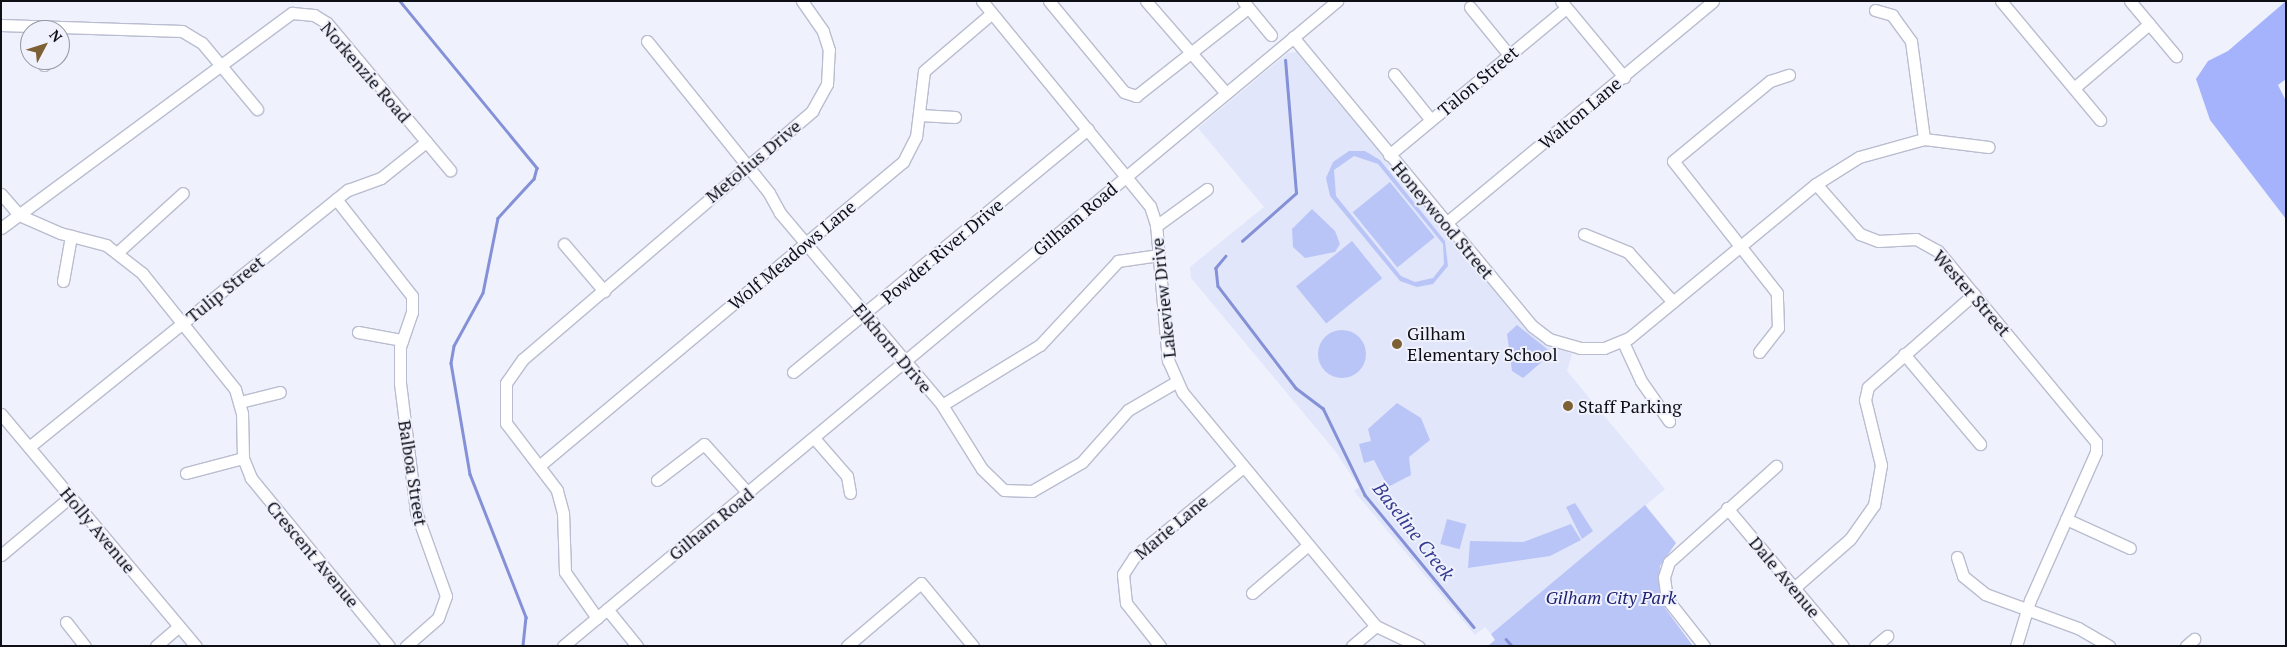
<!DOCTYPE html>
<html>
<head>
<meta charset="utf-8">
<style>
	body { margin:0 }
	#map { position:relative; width:2287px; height:647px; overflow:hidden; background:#eff1fd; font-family:"PT Serif",serif }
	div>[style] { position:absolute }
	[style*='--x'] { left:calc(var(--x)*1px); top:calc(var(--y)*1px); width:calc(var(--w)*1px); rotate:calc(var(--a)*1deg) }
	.built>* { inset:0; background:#e1e6fb }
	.green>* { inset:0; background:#bac5f7; transform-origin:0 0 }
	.round { border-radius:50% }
	.forest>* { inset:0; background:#a4b3fb }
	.stream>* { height:2.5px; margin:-1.25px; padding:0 1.25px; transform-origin:1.25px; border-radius:1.25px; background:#8491d7 }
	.roads { filter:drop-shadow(1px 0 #b9bdcf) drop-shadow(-1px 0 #b9bdcf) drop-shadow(0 1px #b9bdcf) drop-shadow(0 -1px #b9bdcf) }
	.minor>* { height:11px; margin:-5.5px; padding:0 5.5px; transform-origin:5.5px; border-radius:5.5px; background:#fff }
	.dots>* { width:14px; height:14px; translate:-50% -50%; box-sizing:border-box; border:2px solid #eff1fd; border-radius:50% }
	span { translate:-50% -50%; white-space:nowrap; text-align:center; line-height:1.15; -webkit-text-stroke:4px #eff1fd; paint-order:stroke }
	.street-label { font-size:18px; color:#0f1016 }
	.poi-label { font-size:18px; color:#0f1016 }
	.left { translate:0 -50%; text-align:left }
	.park-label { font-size:18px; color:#212273; font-style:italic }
	.water-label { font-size:19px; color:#353b8e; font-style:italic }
	.frame { position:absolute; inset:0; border:2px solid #0f1016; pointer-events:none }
	.north { position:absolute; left:20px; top:20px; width:50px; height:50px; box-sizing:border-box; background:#eff1fd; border:1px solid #9597a1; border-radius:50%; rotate:50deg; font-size:14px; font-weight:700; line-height:20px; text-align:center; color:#0f1016 }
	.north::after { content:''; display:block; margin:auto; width:18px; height:22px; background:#7d6134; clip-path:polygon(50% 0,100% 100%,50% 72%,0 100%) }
</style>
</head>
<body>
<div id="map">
	<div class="built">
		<i style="clip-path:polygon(1297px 52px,1523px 323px,1546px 343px,1572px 354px,1567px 371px,1665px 489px,1491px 634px,1485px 627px,1475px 635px,1354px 491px,1359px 487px,1336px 452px,1191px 278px,1190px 267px,1264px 207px,1198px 128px,1288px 53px)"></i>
	</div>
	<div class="green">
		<i style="clip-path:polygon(evenodd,1365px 151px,1380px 160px,1445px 241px,1448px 266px,1433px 284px,1417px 287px,1400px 281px,1330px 196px,1326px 178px,1333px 162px,1349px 151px,1365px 151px,1354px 156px,1378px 164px,1443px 244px,1444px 264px,1433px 278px,1415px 282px,1401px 276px,1336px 196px,1334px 170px,1354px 156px)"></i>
		<i style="left:1390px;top:182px;width:71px;height:48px;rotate:51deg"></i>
		<i style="clip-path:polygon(1312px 209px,1335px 231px,1340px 244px,1335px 252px,1305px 258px,1293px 247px,1292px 229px)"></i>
		<i style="left:1352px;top:241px;width:48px;height:72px;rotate:51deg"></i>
		<i style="clip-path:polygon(1517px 325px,1552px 353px,1523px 378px,1512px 371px,1507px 334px)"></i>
		<i class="round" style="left:1318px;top:330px;width:48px;height:48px"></i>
		<i style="clip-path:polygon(1397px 403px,1421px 418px,1430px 440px,1409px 457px,1411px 475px,1388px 487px,1374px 460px,1364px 463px,1359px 444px,1371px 441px,1368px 429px)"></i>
		<i style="clip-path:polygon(1575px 503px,1593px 531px,1582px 539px,1566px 507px)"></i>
		<i style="clip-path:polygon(1645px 505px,1676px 543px,1660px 566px,1659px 590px,1665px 608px,1693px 646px,1488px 646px,1495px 640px,1491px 634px)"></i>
		<i style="left:1447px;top:519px;width:20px;height:26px;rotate:15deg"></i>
		<i style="clip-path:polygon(1571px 524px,1581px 540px,1550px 556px,1468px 568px,1470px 541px,1523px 542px)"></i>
	</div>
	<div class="forest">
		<i style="clip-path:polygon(2286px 1px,2286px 79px,2278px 85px,2286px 101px,2286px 219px,2210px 120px,2196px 79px,2208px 61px,2228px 51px)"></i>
	</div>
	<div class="stream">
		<i style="--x:400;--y:1;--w:216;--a:50.6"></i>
		<i style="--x:537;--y:168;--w:11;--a:105"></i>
		<i style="--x:534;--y:179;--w:53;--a:132.7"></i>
		<i style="--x:498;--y:218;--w:76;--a:101.3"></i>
		<i style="--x:483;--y:293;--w:60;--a:118.7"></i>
		<i style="--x:454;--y:346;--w:17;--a:100"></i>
		<i style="--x:451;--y:363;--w:113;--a:80.3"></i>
		<i style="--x:470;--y:474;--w:154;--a:68.6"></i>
		<i style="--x:526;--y:617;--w:29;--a:96"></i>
		<i style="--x:1242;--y:241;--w:72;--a:-41.6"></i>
		<i style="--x:1296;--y:193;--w:133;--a:-94.7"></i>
		<i style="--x:1226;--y:256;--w:16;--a:130"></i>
		<i style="--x:1216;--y:268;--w:18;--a:84"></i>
		<i style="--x:1218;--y:286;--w:128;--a:52.6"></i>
		<i style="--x:1296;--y:388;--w:34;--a:37"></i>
		<i style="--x:1323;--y:408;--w:97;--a:64.2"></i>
		<i style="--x:1365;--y:495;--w:171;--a:50.5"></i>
		<i style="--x:1506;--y:639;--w:9;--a:49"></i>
	</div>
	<div class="roads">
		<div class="minor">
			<i style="--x:982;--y:1;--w:265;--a:50.7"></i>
			<i style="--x:1150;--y:206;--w:19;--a:72"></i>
			<i style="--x:1156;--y:224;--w:137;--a:85"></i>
			<i style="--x:1168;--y:360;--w:36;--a:66"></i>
			<i style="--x:1183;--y:393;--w:303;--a:50.4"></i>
			<i style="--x:1376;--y:626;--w:47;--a:25.5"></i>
			<i style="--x:1049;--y:1;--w:118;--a:50.5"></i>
			<i style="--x:1124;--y:92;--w:13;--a:18"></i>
			<i style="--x:1136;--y:96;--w:142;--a:-38.2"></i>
			<i style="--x:1146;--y:1;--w:122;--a:49"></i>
			<i style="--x:1243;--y:1;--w:44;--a:50.5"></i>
			<i style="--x:1561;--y:1;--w:99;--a:50.3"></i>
			<i style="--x:2001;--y:1;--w:155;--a:50.2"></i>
			<i style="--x:2130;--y:1;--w:72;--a:50.1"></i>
			<i style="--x:1470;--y:7;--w:62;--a:50.9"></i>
			<i style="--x:1875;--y:10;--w:18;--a:16"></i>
			<i style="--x:1892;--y:15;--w:32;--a:54"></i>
			<i style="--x:1911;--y:41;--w:99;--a:82.4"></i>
			<i style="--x:1;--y:25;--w:181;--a:1.9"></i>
			<i style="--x:182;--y:31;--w:23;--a:31"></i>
			<i style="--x:202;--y:43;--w:86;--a:50.2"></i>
			<i style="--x:1293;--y:37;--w:375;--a:50.4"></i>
			<i style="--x:1532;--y:326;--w:21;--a:37"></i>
			<i style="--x:1549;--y:339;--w:32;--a:16"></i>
			<i style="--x:1580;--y:348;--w:24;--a:0"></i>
			<i style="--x:1604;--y:348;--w:27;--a:-22"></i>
			<i style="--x:1629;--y:338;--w:242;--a:-39.5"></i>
			<i style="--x:1816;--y:184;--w:51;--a:-32.1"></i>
			<i style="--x:1859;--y:157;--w:67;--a:-15.5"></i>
			<i style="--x:1924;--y:139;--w:65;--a:7"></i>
			<i style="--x:647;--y:41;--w:195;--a:51.2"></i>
			<i style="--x:769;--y:193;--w:23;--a:61"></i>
			<i style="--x:780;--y:213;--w:251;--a:49.8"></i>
			<i style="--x:942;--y:405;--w:75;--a:58"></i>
			<i style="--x:982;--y:469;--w:30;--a:44"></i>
			<i style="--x:1004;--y:490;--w:28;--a:2"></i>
			<i style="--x:1032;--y:491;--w:58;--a:-30.1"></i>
			<i style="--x:1082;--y:462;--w:69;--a:-48.5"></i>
			<i style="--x:1128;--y:410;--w:56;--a:-30.3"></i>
			<i style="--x:44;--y:65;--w:5;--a:-90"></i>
			<i style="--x:1394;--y:74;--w:59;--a:51.2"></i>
			<i style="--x:2074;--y:88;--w:99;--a:-40.5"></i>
			<i style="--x:919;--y:115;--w:36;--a:3"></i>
			<i style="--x:1389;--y:155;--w:230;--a:-39.7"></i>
			<i style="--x:1816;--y:184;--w:67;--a:48.7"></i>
			<i style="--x:1860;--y:234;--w:19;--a:21"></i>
			<i style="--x:1878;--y:241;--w:38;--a:-3"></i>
			<i style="--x:1916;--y:239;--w:25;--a:29"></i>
			<i style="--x:1938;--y:251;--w:248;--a:50.4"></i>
			<i style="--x:2096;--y:442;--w:10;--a:90"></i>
			<i style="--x:2096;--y:452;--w:162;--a:114"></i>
			<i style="--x:2030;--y:600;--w:48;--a:106.9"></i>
			<i style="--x:1;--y:194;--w:28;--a:49"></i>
			<i style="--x:19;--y:215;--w:45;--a:23.7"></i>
			<i style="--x:60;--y:233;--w:48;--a:14.6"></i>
			<i style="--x:106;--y:245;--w:46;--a:37.9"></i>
			<i style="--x:142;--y:273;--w:149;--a:51.3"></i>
			<i style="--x:235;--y:389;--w:25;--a:74"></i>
			<i style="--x:242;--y:413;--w:45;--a:88.7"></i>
			<i style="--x:243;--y:458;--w:22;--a:68"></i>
			<i style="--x:251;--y:478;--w:217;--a:50.6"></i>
			<i style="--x:336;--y:199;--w:123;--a:51.9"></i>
			<i style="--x:412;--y:296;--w:16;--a:90"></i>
			<i style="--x:412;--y:312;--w:37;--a:109"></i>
			<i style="--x:400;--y:347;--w:36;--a:90"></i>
			<i style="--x:400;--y:383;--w:130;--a:82.9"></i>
			<i style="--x:416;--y:512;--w:89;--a:70.3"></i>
			<i style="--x:446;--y:596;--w:23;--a:110"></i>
			<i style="--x:438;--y:618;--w:43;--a:138.8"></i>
			<i style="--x:1446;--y:223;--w:347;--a:-39.7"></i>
			<i style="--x:1156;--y:226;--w:63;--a:-36"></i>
			<i style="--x:1;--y:228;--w:362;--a:-36.5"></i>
			<i style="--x:292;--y:13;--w:22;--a:5"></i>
			<i style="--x:314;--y:15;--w:15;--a:32"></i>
			<i style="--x:327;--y:23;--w:192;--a:50.1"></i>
			<i style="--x:1584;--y:234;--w:48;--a:22.2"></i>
			<i style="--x:1628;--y:252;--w:67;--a:48"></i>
			<i style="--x:564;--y:244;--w:62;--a:49.6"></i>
			<i style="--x:119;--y:251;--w:86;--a:-42.2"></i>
			<i style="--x:63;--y:281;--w:46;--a:-79.9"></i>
			<i style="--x:358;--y:332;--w:45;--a:10.3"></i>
			<i style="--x:1623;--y:342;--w:43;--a:65.2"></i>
			<i style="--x:1641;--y:381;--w:49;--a:55"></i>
			<i style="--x:1759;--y:352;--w:31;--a:-52"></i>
			<i style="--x:1778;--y:328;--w:35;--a:-92"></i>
			<i style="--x:1777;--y:293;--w:168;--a:-128.2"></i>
			<i style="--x:1673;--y:161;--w:126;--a:-39.5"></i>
			<i style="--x:1770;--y:81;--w:20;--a:-18"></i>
			<i style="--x:1904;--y:354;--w:118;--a:49.8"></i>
			<i style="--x:793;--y:372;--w:382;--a:-39.5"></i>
			<i style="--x:240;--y:402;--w:41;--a:-14"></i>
			<i style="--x:942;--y:405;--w:115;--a:-31.5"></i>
			<i style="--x:1040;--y:345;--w:115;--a:-47.1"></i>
			<i style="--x:1118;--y:261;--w:41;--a:-8.3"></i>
			<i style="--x:1;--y:414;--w:303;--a:50"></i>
			<i style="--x:814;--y:438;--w:50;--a:49"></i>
			<i style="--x:847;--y:476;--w:17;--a:80"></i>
			<i style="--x:29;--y:447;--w:410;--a:-38.9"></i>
			<i style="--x:348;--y:190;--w:35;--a:-20"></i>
			<i style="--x:381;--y:178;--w:58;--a:-38.7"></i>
			<i style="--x:539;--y:466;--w:474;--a:-39.9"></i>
			<i style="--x:903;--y:162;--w:28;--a:-63"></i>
			<i style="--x:916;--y:137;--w:66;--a:-83.1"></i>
			<i style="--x:924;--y:71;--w:89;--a:-40.5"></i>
			<i style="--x:186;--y:473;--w:59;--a:-14.7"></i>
			<i style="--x:657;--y:480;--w:59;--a:-37.5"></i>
			<i style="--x:704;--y:444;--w:66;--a:48.1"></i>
			<i style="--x:1727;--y:508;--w:180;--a:50"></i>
			<i style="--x:2066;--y:519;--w:70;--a:24.4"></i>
			<i style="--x:1;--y:555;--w:90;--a:-40"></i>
			<i style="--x:1957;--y:557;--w:20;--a:72"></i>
			<i style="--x:1963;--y:576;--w:28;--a:39"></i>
			<i style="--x:1985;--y:594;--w:99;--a:20.1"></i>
			<i style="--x:2078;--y:628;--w:36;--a:30"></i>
			<i style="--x:1794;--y:588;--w:74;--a:-41.2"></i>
			<i style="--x:1850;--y:539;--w:42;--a:-54.8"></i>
			<i style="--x:1874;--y:505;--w:41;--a:-80.1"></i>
			<i style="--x:1881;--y:465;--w:67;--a:-103.8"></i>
			<i style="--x:1865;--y:400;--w:13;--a:-77"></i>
			<i style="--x:1868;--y:387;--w:141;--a:-41.3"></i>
			<i style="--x:1252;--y:593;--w:74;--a:-40.6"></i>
			<i style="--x:607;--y:609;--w:48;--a:51"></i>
			<i style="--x:597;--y:618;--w:56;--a:-124.8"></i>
			<i style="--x:565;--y:572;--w:59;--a:-91.9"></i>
			<i style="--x:563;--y:513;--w:24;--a:-105"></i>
			<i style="--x:557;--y:490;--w:84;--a:-127.3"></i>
			<i style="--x:506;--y:423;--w:40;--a:-90"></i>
			<i style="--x:506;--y:383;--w:29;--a:-55"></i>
			<i style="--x:523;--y:359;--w:381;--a:-40.6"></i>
			<i style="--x:812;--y:111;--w:31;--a:-61"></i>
			<i style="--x:827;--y:84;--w:34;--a:-87"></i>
			<i style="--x:829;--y:50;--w:20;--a:-108"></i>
			<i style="--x:823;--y:31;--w:37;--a:-125"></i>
			<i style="--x:66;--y:622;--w:31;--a:52"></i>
			<i style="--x:156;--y:646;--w:30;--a:-41"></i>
			<i style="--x:563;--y:646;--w:1008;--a:-39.81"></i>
			<i style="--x:847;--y:646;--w:97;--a:-40.4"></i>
			<i style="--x:921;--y:583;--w:82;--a:50.5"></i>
			<i style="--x:1160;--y:646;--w:55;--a:-128.3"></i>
			<i style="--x:1126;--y:603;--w:29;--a:-96"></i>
			<i style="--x:1123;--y:574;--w:20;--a:-57"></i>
			<i style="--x:1134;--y:557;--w:141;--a:-39.5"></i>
			<i style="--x:1352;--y:646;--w:31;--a:-40"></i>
			<i style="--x:1704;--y:646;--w:60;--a:-128.2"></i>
			<i style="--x:1667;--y:599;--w:22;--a:-98"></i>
			<i style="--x:1664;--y:577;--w:16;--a:-72"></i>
			<i style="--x:1669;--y:562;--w:144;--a:-41.9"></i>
			<i style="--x:1875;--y:646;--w:16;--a:-40"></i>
			<i style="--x:2186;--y:646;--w:11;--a:-41"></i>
		</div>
	</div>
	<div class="dots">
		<i style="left:1397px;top:344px;background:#7d6134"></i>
		<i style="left:1568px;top:406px;background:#7d6134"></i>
	</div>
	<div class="street-label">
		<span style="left:366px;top:72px;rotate:49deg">Norkenzie Road</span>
		<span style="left:1478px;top:81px;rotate:-40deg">Talon Street</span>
		<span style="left:1580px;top:113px;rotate:-40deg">Walton Lane</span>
		<span style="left:753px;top:161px;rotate:-40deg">Metolius Drive</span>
		<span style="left:1075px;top:219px;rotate:-40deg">Gilham Road</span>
		<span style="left:1443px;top:220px;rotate:50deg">Honeywood Street</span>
		<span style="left:942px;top:251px;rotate:-40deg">Powder River Drive</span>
		<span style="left:792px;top:255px;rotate:-40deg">Wolf Meadows Lane</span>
		<span style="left:225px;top:289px;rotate:-39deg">Tulip Street</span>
		<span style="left:1972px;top:293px;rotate:49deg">Wester Street</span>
		<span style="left:1163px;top:298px;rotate:-96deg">Lakeview Drive</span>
		<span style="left:893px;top:348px;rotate:50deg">Elkhorn Drive</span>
		<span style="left:413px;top:473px;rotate:81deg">Balboa Street</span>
		<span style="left:711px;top:524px;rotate:-39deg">Gilham Road</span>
		<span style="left:1171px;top:527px;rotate:-40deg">Marie Lane</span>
		<span style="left:98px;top:530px;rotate:50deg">Holly Avenue</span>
		<span style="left:313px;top:554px;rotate:50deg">Crescent Avenue</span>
		<span style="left:1785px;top:577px;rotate:50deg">Dale Avenue</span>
	</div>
	<div class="poi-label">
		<span class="left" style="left:1407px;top:344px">Gilham<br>Elementary School</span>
		<span class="left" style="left:1578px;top:406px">Staff Parking</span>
	</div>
	<div class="park-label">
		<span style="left:1611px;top:597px">Gilham City Park</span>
	</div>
	<div class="water-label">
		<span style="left:1414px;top:531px;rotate:52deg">Baseline Creek</span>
	</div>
	<div class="frame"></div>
	<div class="north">N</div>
</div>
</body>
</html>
